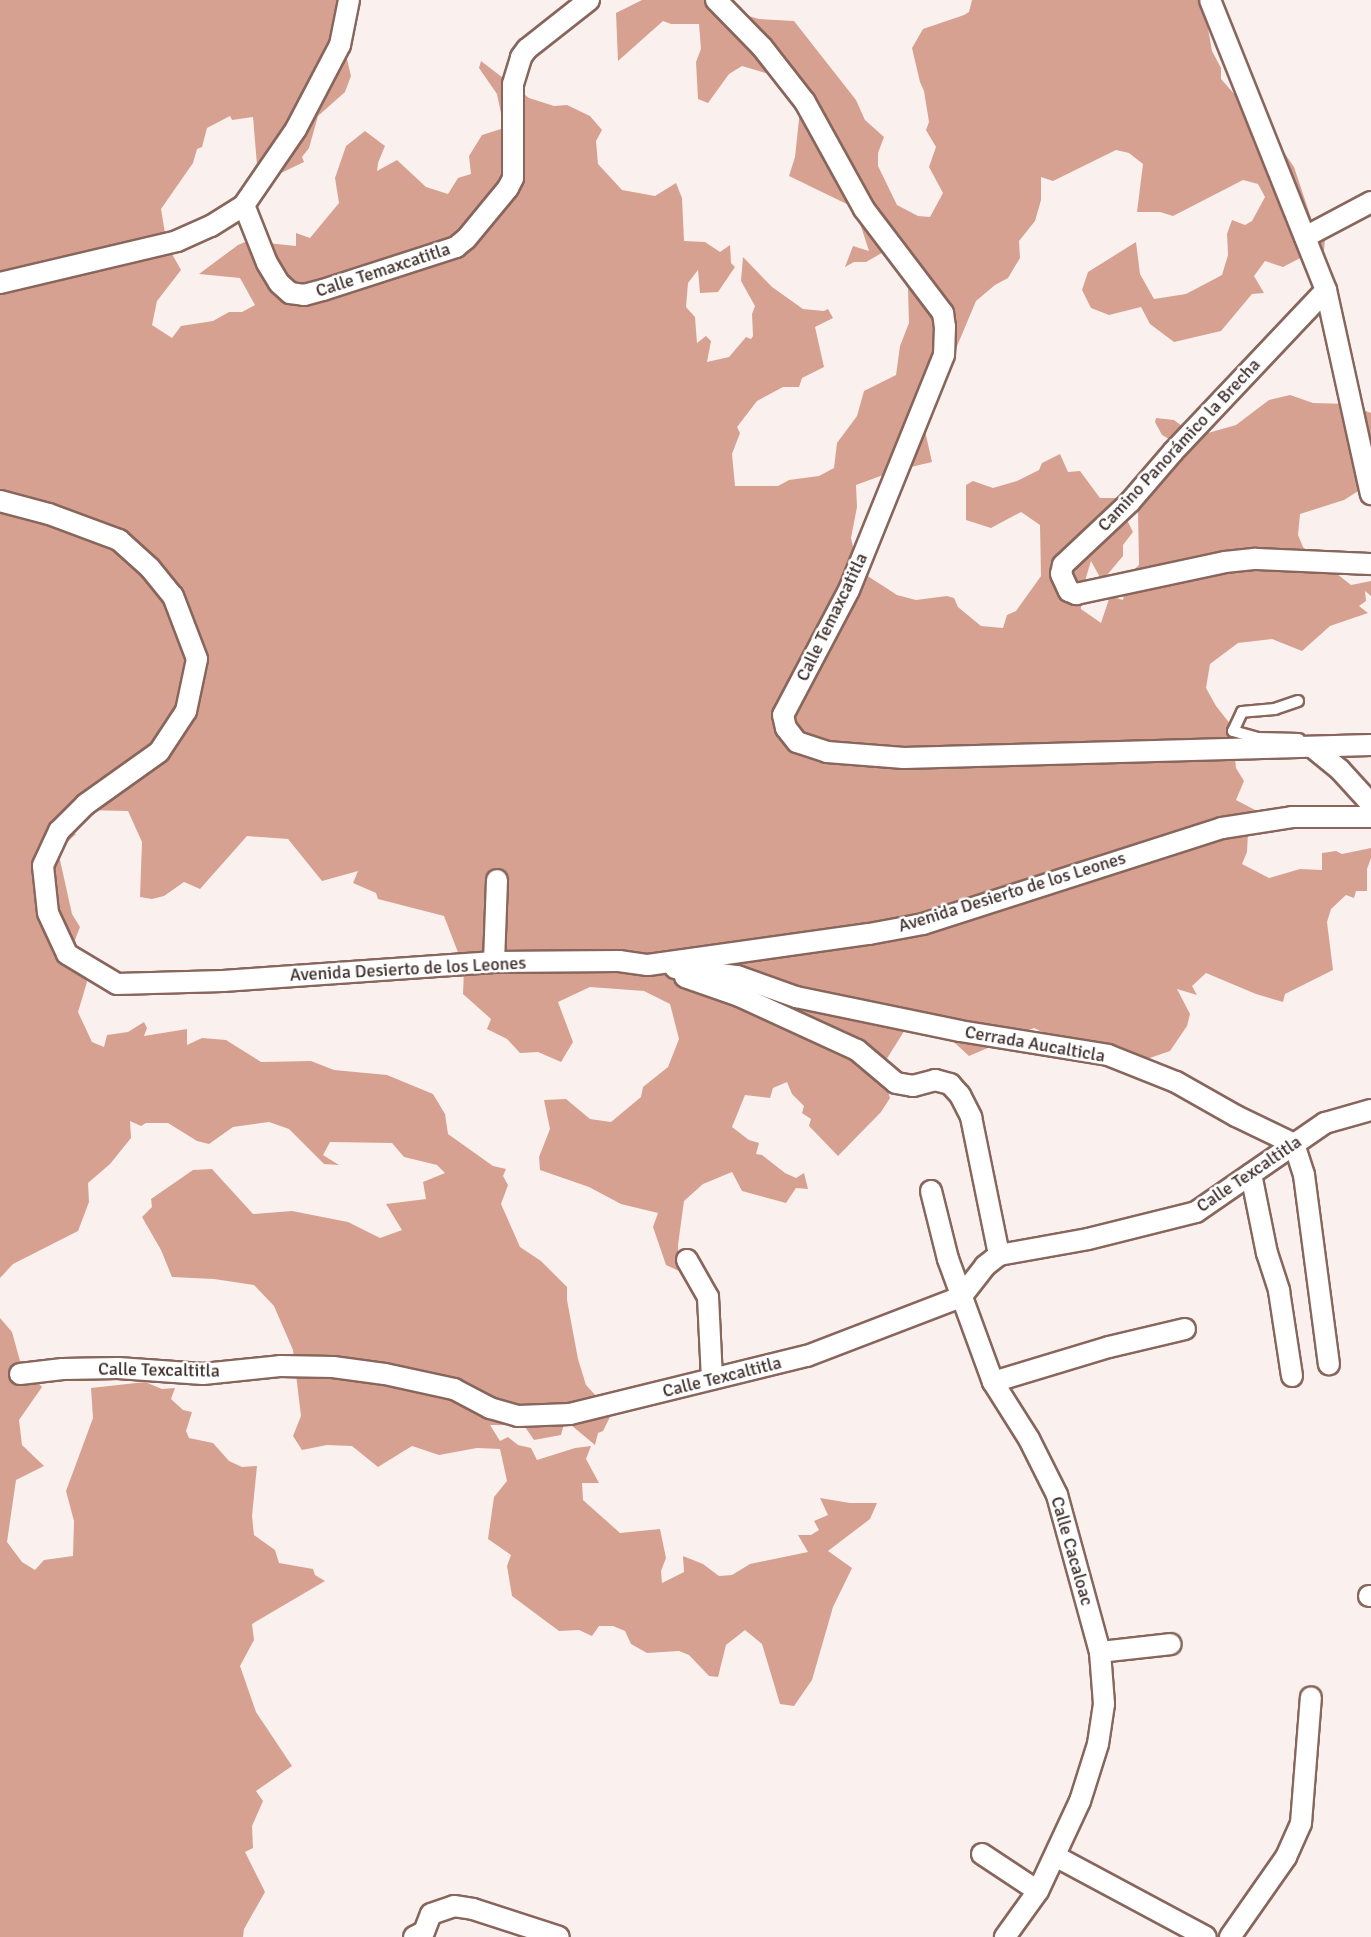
<!DOCTYPE html>
<html>
<head>
<meta charset="utf-8">
<style>
	body { margin:0 }
	#map { position:relative; width:1371px; height:1937px; overflow:hidden; background:#faf1ef; font-family:Signika,sans-serif }
	div>[style] { position:absolute }
	[style*='--x'] { left:calc(var(--x)*1px); top:calc(var(--y)*1px); width:calc(var(--w)*1px); rotate:calc(var(--a)*1deg) }
	.forest>* { inset:0; background:#d7a192 }
	.roads { filter:drop-shadow(2px 0 #88665c) drop-shadow(-2px 0 #88665c) drop-shadow(0 2px #88665c) drop-shadow(0 -2px #88665c) }
	.service>* { height:10px; margin:-5px; padding:0 5px; transform-origin:5px; border-radius:5px; background:#fff }
	.minor>* { height:20px; margin:-10px; padding:0 10px; transform-origin:10px; border-radius:10px; background:#fff }
	span { translate:-50% -50%; white-space:nowrap; text-align:center; line-height:1.15; -webkit-text-stroke:5px #fff; paint-order:stroke }
	.street-label { font-size:18px; color:#40312d }
</style>
</head>
<body>
<div id="map">
	<div class="forest">
		<i style="clip-path:polygon(0 0,356px 0,341px 34px,351px 76px,345px 92px,318px 116px,309px 148px,302px 157px,304px 162px,281px 173px,257px 165px,253px 117px,232px 120px,230px 116px,207px 128px,202px 147px,197px 149px,193px 163px,161px 209px,167px 245px,181px 270px,157px 301px,152px 325px,172px 338px,181px 326px,213px 321px,229px 312px,242px 312px,255px 305px,240px 278px,199px 274px,238px 245px,254px 238px,267px 243px,296px 246px,296px 233px,310px 238px,339px 203px,335px 178px,346px 146px,365px 131px,385px 146px,378px 163px,377px 171px,397px 160px,426px 187px,448px 194px,458px 178px,471px 174px,469px 156px,482px 135px,504px 128px,497px 94px,479px 68px,481px 61px,529px 98px,554px 106px,567px 105px,590px 116px,602px 130px,596px 141px,598px 164px,622px 190px,655px 196px,676px 183px,682px 198px,684px 241px,705px 242px,720px 252px,730px 245px,731px 263px,735px 267px,718px 292px,700px 293px,698px 270px,688px 283px,686px 307px,695px 317px,697px 343px,706px 336px,711px 341px,707px 362px,729px 357px,746px 337px,751px 339px,753px 336px,752px 314px,755px 306px,741px 281px,743px 257px,772px 287px,803px 309px,824px 311px,828px 309px,833px 318px,815px 327px,824px 367px,802px 378px,799px 387px,783px 387px,757px 401px,737px 427px,740px 433px,732px 454px,735px 486px,778px 486px,789px 480px,819px 476px,834px 468px,837px 443px,857px 416px,864px 391px,896px 375px,900px 346px,909px 323px,908px 288px,887px 250px,866px 262px,854px 262px,845px 267px,853px 246px,869px 251px,855px 208px,789px 176px,795px 157px,800px 110px,789px 80px,742px 66px,729px 74px,708px 103px,698px 99px,696px 62px,701px 49px,699px 24px,671px 24px,663px 21px,618px 61px,616px 13px,642px 0,732px 0,741px 7px,745px 15px,759px 19px,794px 21px,856px 100px,865px 120px,884px 137px,878px 153px,878px 166px,897px 205px,918px 216px,930px 217px,943px 193px,929px 167px,936px 147px,926px 130px,929px 122px,924px 91px,920px 82px,912px 48px,923px 29px,964px 15px,969px 12px,972px 0,1203px 0,1212px 51px,1221px 68px,1221px 79px,1276px 141px,1294px 167px,1316px 233px,1325px 239px,1323px 263px,1310px 253px,1283px 267px,1265px 261px,1254px 276px,1264px 293px,1252px 294px,1221px 331px,1174px 342px,1150px 324px,1141px 307px,1109px 315px,1091px 308px,1082px 290px,1088px 272px,1136px 242px,1140px 274px,1154px 299px,1186px 294px,1222px 275px,1228px 255px,1227px 234px,1232px 220px,1245px 225px,1252px 221px,1265px 197px,1258px 184px,1243px 180px,1173px 216px,1160px 212px,1137px 212px,1143px 164px,1129px 153px,1116px 150px,1053px 181px,1041px 177px,1041px 200px,1035px 221px,1019px 241px,1020px 258px,1008px 278px,995px 285px,976px 301px,955px 351px,936px 377px,921px 413px,932px 462px,894px 471px,856px 485px,857px 507px,851px 538px,857px 564px,863px 573px,897px 595px,916px 600px,947px 596px,954px 598px,958px 607px,981px 626px,1003px 628px,1007px 615px,1016px 611px,1041px 576px,1040px 525px,1021px 512px,991px 528px,966px 520px,966px 485px,973px 481px,993px 488px,1017px 481px,1039px 470px,1042px 463px,1060px 454px,1068px 472px,1080px 471px,1100px 498px,1116px 498px,1105px 509px,1103px 516px,1125px 516px,1133px 532px,1123px 545px,1123px 556px,1102px 581px,1091px 561px,1081px 594px,1081px 609px,1101px 623px,1110px 596px,1123px 600px,1127px 576px,1139px 565px,1138px 509px,1164px 473px,1185px 457px,1185px 448px,1162px 435px,1155px 422px,1156px 418px,1174px 420px,1186px 429px,1201px 435px,1236px 425px,1269px 400px,1290px 395px,1313px 403px,1348px 404px,1371px 413px,1371px 483px,1344px 500px,1300px 514px,1298px 535px,1303px 547px,1351px 585px,1371px 581px,1371px 596px,1365px 591px,1366px 601px,1359px 606px,1368px 613px,1330px 626px,1302px 651px,1272px 639px,1238px 643px,1210px 664px,1206px 688px,1216px 706px,1231px 725px,1241px 727px,1234px 750px,1236px 768px,1244px 781px,1236px 800px,1257px 811px,1248px 832px,1247px 852px,1242px 864px,1269px 878px,1300px 869px,1322px 870px,1322px 853px,1336px 851px,1342px 854px,1371px 848px,1371px 858px,1367px 869px,1367px 891px,1356px 891px,1354px 898px,1346px 895px,1331px 909px,1327px 922px,1333px 970px,1285px 994px,1283px 1002px,1256px 994px,1206px 973px,1192px 986px,1197px 995px,1177px 989px,1190px 1014px,1187px 1026px,1170px 1051px,1118px 1069px,1034px 1028px,969px 1056px,943px 1032px,908px 1025px,881px 1068px,890px 1098px,881px 1112px,838px 1156px,809px 1126px,811px 1119px,802px 1113px,804px 1106px,792px 1094px,787px 1082px,773px 1088px,770px 1098px,745px 1095px,732px 1127px,749px 1140px,759px 1143px,756px 1154px,762px 1155px,785px 1173px,796px 1178px,804px 1173px,808px 1189px,796px 1188px,786px 1203px,742px 1191px,732px 1172px,703px 1184px,684px 1201px,678px 1245px,679px 1271px,666px 1265px,653px 1227px,658px 1213px,621px 1204px,589px 1187px,540px 1170px,539px 1157px,550px 1129px,544px 1100px,566px 1099px,590px 1119px,611px 1122px,641px 1097px,643px 1087px,668px 1067px,679px 1039px,670px 1004px,644px 991px,590px 987px,558px 1002px,573px 1042px,561px 1062px,538px 1052px,520px 1053px,507px 1039px,487px 1029px,491px 1019px,463px 994px,464px 968px,444px 916px,378px 899px,376px 893px,353px 883px,358px 871px,322px 881px,288px 839px,247px 836px,200px 889px,184px 882px,164px 896px,152px 899px,140px 897px,142px 842px,128px 811px,80px 810px,69px 832px,76px 834px,58px 851px,72px 914px,80px 927px,75px 940px,87px 982px,78px 1012px,92px 1042px,104px 1047px,107px 1035px,128px 1032px,144px 1022px,147px 1028px,144px 1036px,187px 1029px,187px 1045px,202px 1038px,226px 1040px,261px 1062px,311px 1061px,334px 1070px,387px 1075px,433px 1094px,445px 1114px,448px 1134px,493px 1166px,506px 1169px,503px 1176px,508px 1185px,501px 1204px,520px 1247px,541px 1261px,567px 1287px,567px 1300px,578px 1359px,586px 1385px,612px 1413px,603px 1431px,598px 1433px,595px 1445px,565px 1420px,561px 1435px,534px 1440px,523px 1424px,514px 1417px,505px 1425px,490px 1425px,500px 1441px,508px 1437px,518px 1445px,531px 1448px,537px 1460px,575px 1448px,591px 1446px,586px 1459px,599px 1483px,582px 1483px,583px 1500px,620px 1533px,660px 1529px,666px 1558px,661px 1571px,662px 1583px,684px 1572px,683px 1556px,703px 1564px,719px 1576px,732px 1575px,750px 1564px,808px 1552px,798px 1535px,811px 1535px,819px 1530px,814px 1521px,828px 1515px,820px 1498px,850px 1503px,877px 1503px,870px 1519px,828px 1551px,852px 1568px,833px 1607px,812px 1680px,794px 1706px,780px 1704px,762px 1644px,745px 1630px,726px 1645px,718px 1677px,709px 1676px,689px 1655px,679px 1651px,647px 1653px,631px 1644px,625px 1631px,613px 1626px,599px 1626px,592px 1636px,579px 1630px,559px 1631px,512px 1596px,507px 1566px,511px 1555px,488px 1539px,494px 1497px,507px 1481px,500px 1449px,477px 1448px,439px 1455px,412px 1446px,378px 1467px,352px 1446px,327px 1445px,302px 1450px,293px 1436px,301px 1416px,293px 1350px,274px 1306px,254px 1285px,214px 1279px,172px 1277px,161px 1250px,142px 1217px,152px 1207px,151px 1199px,193px 1170px,212px 1169px,253px 1214px,292px 1211px,348px 1222px,380px 1238px,402px 1230px,386px 1204px,426px 1199px,423px 1182px,445px 1173px,437px 1165px,404px 1157px,392px 1143px,330px 1142px,323px 1155px,339px 1165px,324px 1164px,289px 1129px,269px 1122px,233px 1127px,209px 1144px,197px 1141px,168px 1123px,146px 1123px,141px 1126px,130px 1121px,131px 1138px,110px 1164px,88px 1183px,89px 1202px,78px 1231px,13px 1264px,0 1278px)"></i>
		<i style="clip-path:polygon(0 1318px,12px 1332px,20px 1361px,42px 1387px,19px 1420px,22px 1445px,44px 1466px,16px 1480px,7px 1542px,22px 1562px,35px 1570px,44px 1560px,73px 1556px,74px 1521px,66px 1491px,93px 1418px,91px 1388px,145px 1382px,162px 1389px,175px 1388px,171px 1399px,183px 1410px,192px 1412px,186px 1431px,189px 1438px,213px 1443px,229px 1461px,242px 1467px,257px 1466px,252px 1516px,254px 1535px,275px 1550px,279px 1563px,313px 1569px,315px 1575px,325px 1581px,252px 1624px,254px 1640px,240px 1666px,256px 1712px,292px 1766px,256px 1791px,263px 1801px,252px 1826px,253px 1848px,245px 1852px,265px 1892px,244px 1929px,243px 1937px,0 1937px)"></i>
	</div>
	<div class="roads">
		<div class="service">
			<i style="--x:1298;--y:701;--w:24;--a:161"></i>
			<i style="--x:1275;--y:709;--w:33;--a:175"></i>
			<i style="--x:1242;--y:712;--w:21;--a:115"></i>
			<i style="--x:1233;--y:731;--w:26;--a:16"></i>
			<i style="--x:1258;--y:738;--w:41;--a:1.4"></i>
		</div>
		<div class="minor">
			<i style="--x:716;--y:0;--w:66;--a:45.6"></i>
			<i style="--x:762;--y:47;--w:70;--a:52"></i>
			<i style="--x:805;--y:102;--w:122;--a:61.1"></i>
			<i style="--x:864;--y:209;--w:131;--a:52.8"></i>
			<i style="--x:943;--y:313;--w:14;--a:82"></i>
			<i style="--x:945;--y:327;--w:28;--a:92"></i>
			<i style="--x:944;--y:355;--w:253;--a:112"></i>
			<i style="--x:849;--y:590;--w:141;--a:117.8"></i>
			<i style="--x:783;--y:715;--w:13;--a:77"></i>
			<i style="--x:786;--y:728;--w:18;--a:52"></i>
			<i style="--x:797;--y:742;--w:32;--a:18"></i>
			<i style="--x:827;--y:752;--w:77;--a:4.5"></i>
			<i style="--x:904;--y:758;--w:467;--a:-1.6"></i>
			<i style="--x:1210;--y:0;--w:312;--a:68.2"></i>
			<i style="--x:1326;--y:290;--w:209;--a:77.6"></i>
			<i style="--x:244;--y:205;--w:62;--a:68.4"></i>
			<i style="--x:267;--y:263;--w:23;--a:59"></i>
			<i style="--x:279;--y:283;--w:15;--a:42"></i>
			<i style="--x:290;--y:293;--w:14;--a:8"></i>
			<i style="--x:304;--y:295;--w:20;--a:-15"></i>
			<i style="--x:323;--y:290;--w:140;--a:-17.9"></i>
			<i style="--x:456;--y:247;--w:13;--a:-39"></i>
			<i style="--x:466;--y:239;--w:66;--a:-50.5"></i>
			<i style="--x:508;--y:188;--w:11;--a:-63"></i>
			<i style="--x:513;--y:178;--w:94;--a:-90"></i>
			<i style="--x:513;--y:84;--w:28;--a:-73"></i>
			<i style="--x:521;--y:57;--w:10;--a:-53"></i>
			<i style="--x:527;--y:49;--w:79;--a:-38.3"></i>
			<i style="--x:1305;--y:237;--w:75;--a:-27.9"></i>
			<i style="--x:0;--y:283;--w:182;--a:-13.3"></i>
			<i style="--x:177;--y:241;--w:37;--a:-24"></i>
			<i style="--x:211;--y:226;--w:39;--a:-32"></i>
			<i style="--x:244;--y:205;--w:92;--a:-55.6"></i>
			<i style="--x:296;--y:129;--w:95;--a:-62.4"></i>
			<i style="--x:340;--y:45;--w:46;--a:-78.7"></i>
			<i style="--x:1326;--y:290;--w:223;--a:133.4"></i>
			<i style="--x:1173;--y:452;--w:66;--a:130.7"></i>
			<i style="--x:1130;--y:502;--w:92;--a:136.8"></i>
			<i style="--x:1063;--y:565;--w:9;--a:103"></i>
			<i style="--x:1061;--y:574;--w:19;--a:65"></i>
			<i style="--x:1069;--y:591;--w:8;--a:23"></i>
			<i style="--x:1076;--y:594;--w:152;--a:-12.1"></i>
			<i style="--x:1225;--y:562;--w:31;--a:-6"></i>
			<i style="--x:1256;--y:559;--w:115;--a:2.5"></i>
			<i style="--x:0;--y:501;--w:51;--a:14.9"></i>
			<i style="--x:49;--y:514;--w:75;--a:20.4"></i>
			<i style="--x:119;--y:540;--w:42;--a:42.1"></i>
			<i style="--x:150;--y:568;--w:36;--a:51"></i>
			<i style="--x:173;--y:596;--w:67;--a:69.1"></i>
			<i style="--x:197;--y:659;--w:53;--a:101.9"></i>
			<i style="--x:186;--y:711;--w:49;--a:123.4"></i>
			<i style="--x:159;--y:752;--w:90;--a:144.5"></i>
			<i style="--x:86;--y:804;--w:38;--a:135"></i>
			<i style="--x:59;--y:831;--w:38;--a:115"></i>
			<i style="--x:43;--y:866;--w:47;--a:83.9"></i>
			<i style="--x:48;--y:913;--w:45;--a:65.1"></i>
			<i style="--x:67;--y:954;--w:58;--a:31"></i>
			<i style="--x:117;--y:984;--w:106;--a:-1.6"></i>
			<i style="--x:223;--y:981;--w:272;--a:-4"></i>
			<i style="--x:494;--y:962;--w:125;--a:-0.5"></i>
			<i style="--x:619;--y:961;--w:29;--a:8"></i>
			<i style="--x:648;--y:965;--w:223;--a:-8"></i>
			<i style="--x:869;--y:934;--w:55;--a:-10.5"></i>
			<i style="--x:923;--y:924;--w:314;--a:-17.8"></i>
			<i style="--x:1222;--y:828;--w:71;--a:-8.9"></i>
			<i style="--x:1292;--y:817;--w:79;--a:0"></i>
			<i style="--x:1312;--y:747;--w:36;--a:39"></i>
			<i style="--x:1340;--y:770;--w:46;--a:47.6"></i>
			<i style="--x:494;--y:962;--w:82;--a:-87.9"></i>
			<i style="--x:675;--y:968;--w:63;--a:7.4"></i>
			<i style="--x:737;--y:976;--w:63;--a:19.6"></i>
			<i style="--x:796;--y:997;--w:167;--a:11.7"></i>
			<i style="--x:960;--y:1031;--w:150;--a:9.2"></i>
			<i style="--x:1108;--y:1055;--w:73;--a:21.7"></i>
			<i style="--x:1176;--y:1082;--w:69;--a:29.5"></i>
			<i style="--x:1236;--y:1116;--w:64;--a:25.8"></i>
			<i style="--x:1294;--y:1144;--w:33;--a:72"></i>
			<i style="--x:1304;--y:1175;--w:191;--a:82.5"></i>
			<i style="--x:685;--y:977;--w:57;--a:19.4"></i>
			<i style="--x:739;--y:996;--w:130;--a:24.6"></i>
			<i style="--x:857;--y:1050;--w:51;--a:40.2"></i>
			<i style="--x:896;--y:1083;--w:17;--a:10"></i>
			<i style="--x:913;--y:1086;--w:23;--a:-15"></i>
			<i style="--x:935;--y:1080;--w:16;--a:15"></i>
			<i style="--x:950;--y:1084;--w:15;--a:48"></i>
			<i style="--x:960;--y:1095;--w:25;--a:63"></i>
			<i style="--x:971;--y:1117;--w:141;--a:78.5"></i>
			<i style="--x:1251;--y:1174;--w:81;--a:78.6"></i>
			<i style="--x:1267;--y:1253;--w:40;--a:72"></i>
			<i style="--x:1279;--y:1291;--w:86;--a:81.3"></i>
			<i style="--x:931;--y:1191;--w:70;--a:76"></i>
			<i style="--x:948;--y:1259;--w:131;--a:69.9"></i>
			<i style="--x:993;--y:1382;--w:67;--a:57.7"></i>
			<i style="--x:1029;--y:1439;--w:63;--a:63.4"></i>
			<i style="--x:1057;--y:1495;--w:163;--a:74.7"></i>
			<i style="--x:1100;--y:1652;--w:52;--a:85.6"></i>
			<i style="--x:1104;--y:1704;--w:40;--a:98.5"></i>
			<i style="--x:1098;--y:1744;--w:60;--a:107.5"></i>
			<i style="--x:1080;--y:1801;--w:99;--a:115"></i>
			<i style="--x:1038;--y:1891;--w:57;--a:125.7"></i>
			<i style="--x:687;--y:1260;--w:43;--a:60.4"></i>
			<i style="--x:708;--y:1297;--w:82;--a:87.2"></i>
			<i style="--x:20;--y:1374;--w:43;--a:-6.6"></i>
			<i style="--x:63;--y:1369;--w:55;--a:-1"></i>
			<i style="--x:118;--y:1368;--w:85;--a:4"></i>
			<i style="--x:203;--y:1374;--w:77;--a:-5.9"></i>
			<i style="--x:280;--y:1366;--w:53;--a:1.1"></i>
			<i style="--x:333;--y:1367;--w:52;--a:7.7"></i>
			<i style="--x:385;--y:1374;--w:71;--a:12.3"></i>
			<i style="--x:454;--y:1389;--w:41;--a:27.8"></i>
			<i style="--x:490;--y:1408;--w:29;--a:16"></i>
			<i style="--x:518;--y:1416;--w:52;--a:-2.2"></i>
			<i style="--x:570;--y:1414;--w:244;--a:-13.8"></i>
			<i style="--x:807;--y:1356;--w:165;--a:-21"></i>
			<i style="--x:961;--y:1297;--w:39;--a:-52"></i>
			<i style="--x:985;--y:1266;--w:18;--a:-38"></i>
			<i style="--x:999;--y:1255;--w:90;--a:-10.2"></i>
			<i style="--x:1088;--y:1239;--w:111;--a:-14"></i>
			<i style="--x:1196;--y:1212;--w:157;--a:-34.6"></i>
			<i style="--x:1325;--y:1123;--w:48;--a:-15.8"></i>
			<i style="--x:993;--y:1382;--w:121;--a:-16.8"></i>
			<i style="--x:1109;--y:1347;--w:78;--a:-13.3"></i>
			<i style="--x:1369;--y:1596;--w:2;--a:0"></i>
			<i style="--x:1100;--y:1652;--w:71;--a:-6.4"></i>
			<i style="--x:982;--y:1854;--w:67;--a:33.5"></i>
			<i style="--x:1055;--y:1856;--w:171;--a:28.2"></i>
			<i style="--x:414;--y:1937;--w:11;--a:-27"></i>
			<i style="--x:424;--y:1932;--w:19;--a:-69"></i>
			<i style="--x:431;--y:1914;--w:24;--a:-19"></i>
			<i style="--x:454;--y:1906;--w:19;--a:9"></i>
			<i style="--x:473;--y:1909;--w:90;--a:18"></i>
			<i style="--x:1230;--y:1937;--w:98;--a:-55"></i>
			<i style="--x:1286;--y:1857;--w:37;--a:-66"></i>
			<i style="--x:1301;--y:1823;--w:126;--a:-85.5"></i>
		</div>
	</div>
	<div class="street-label">
		<span style="left:383px;top:270px;rotate:-18deg">Calle Temaxcatitla</span>
		<span style="left:1179px;top:445px;rotate:-47deg">Camino Panorámico la Brecha</span>
		<span style="left:832px;top:617px;rotate:-64deg">Calle Temaxcatitla</span>
		<span style="left:1012px;top:892px;rotate:-17deg">Avenida Desierto de los Leones</span>
		<span style="left:408px;top:969px;rotate:-3deg">Avenida Desierto de los Leones</span>
		<span style="left:1035px;top:1044px;rotate:10deg">Cerrada Aucalticla</span>
		<span style="left:1249px;top:1174px;rotate:-34deg">Calle Texcaltitla</span>
		<span style="left:159px;top:1370px;rotate:1deg">Calle Texcaltitla</span>
		<span style="left:722px;top:1377px;rotate:-14deg">Calle Texcaltitla</span>
		<span style="left:1072px;top:1551px;rotate:74deg">Calle Cacaloac</span>
	</div>
</div>
</body>
</html>
